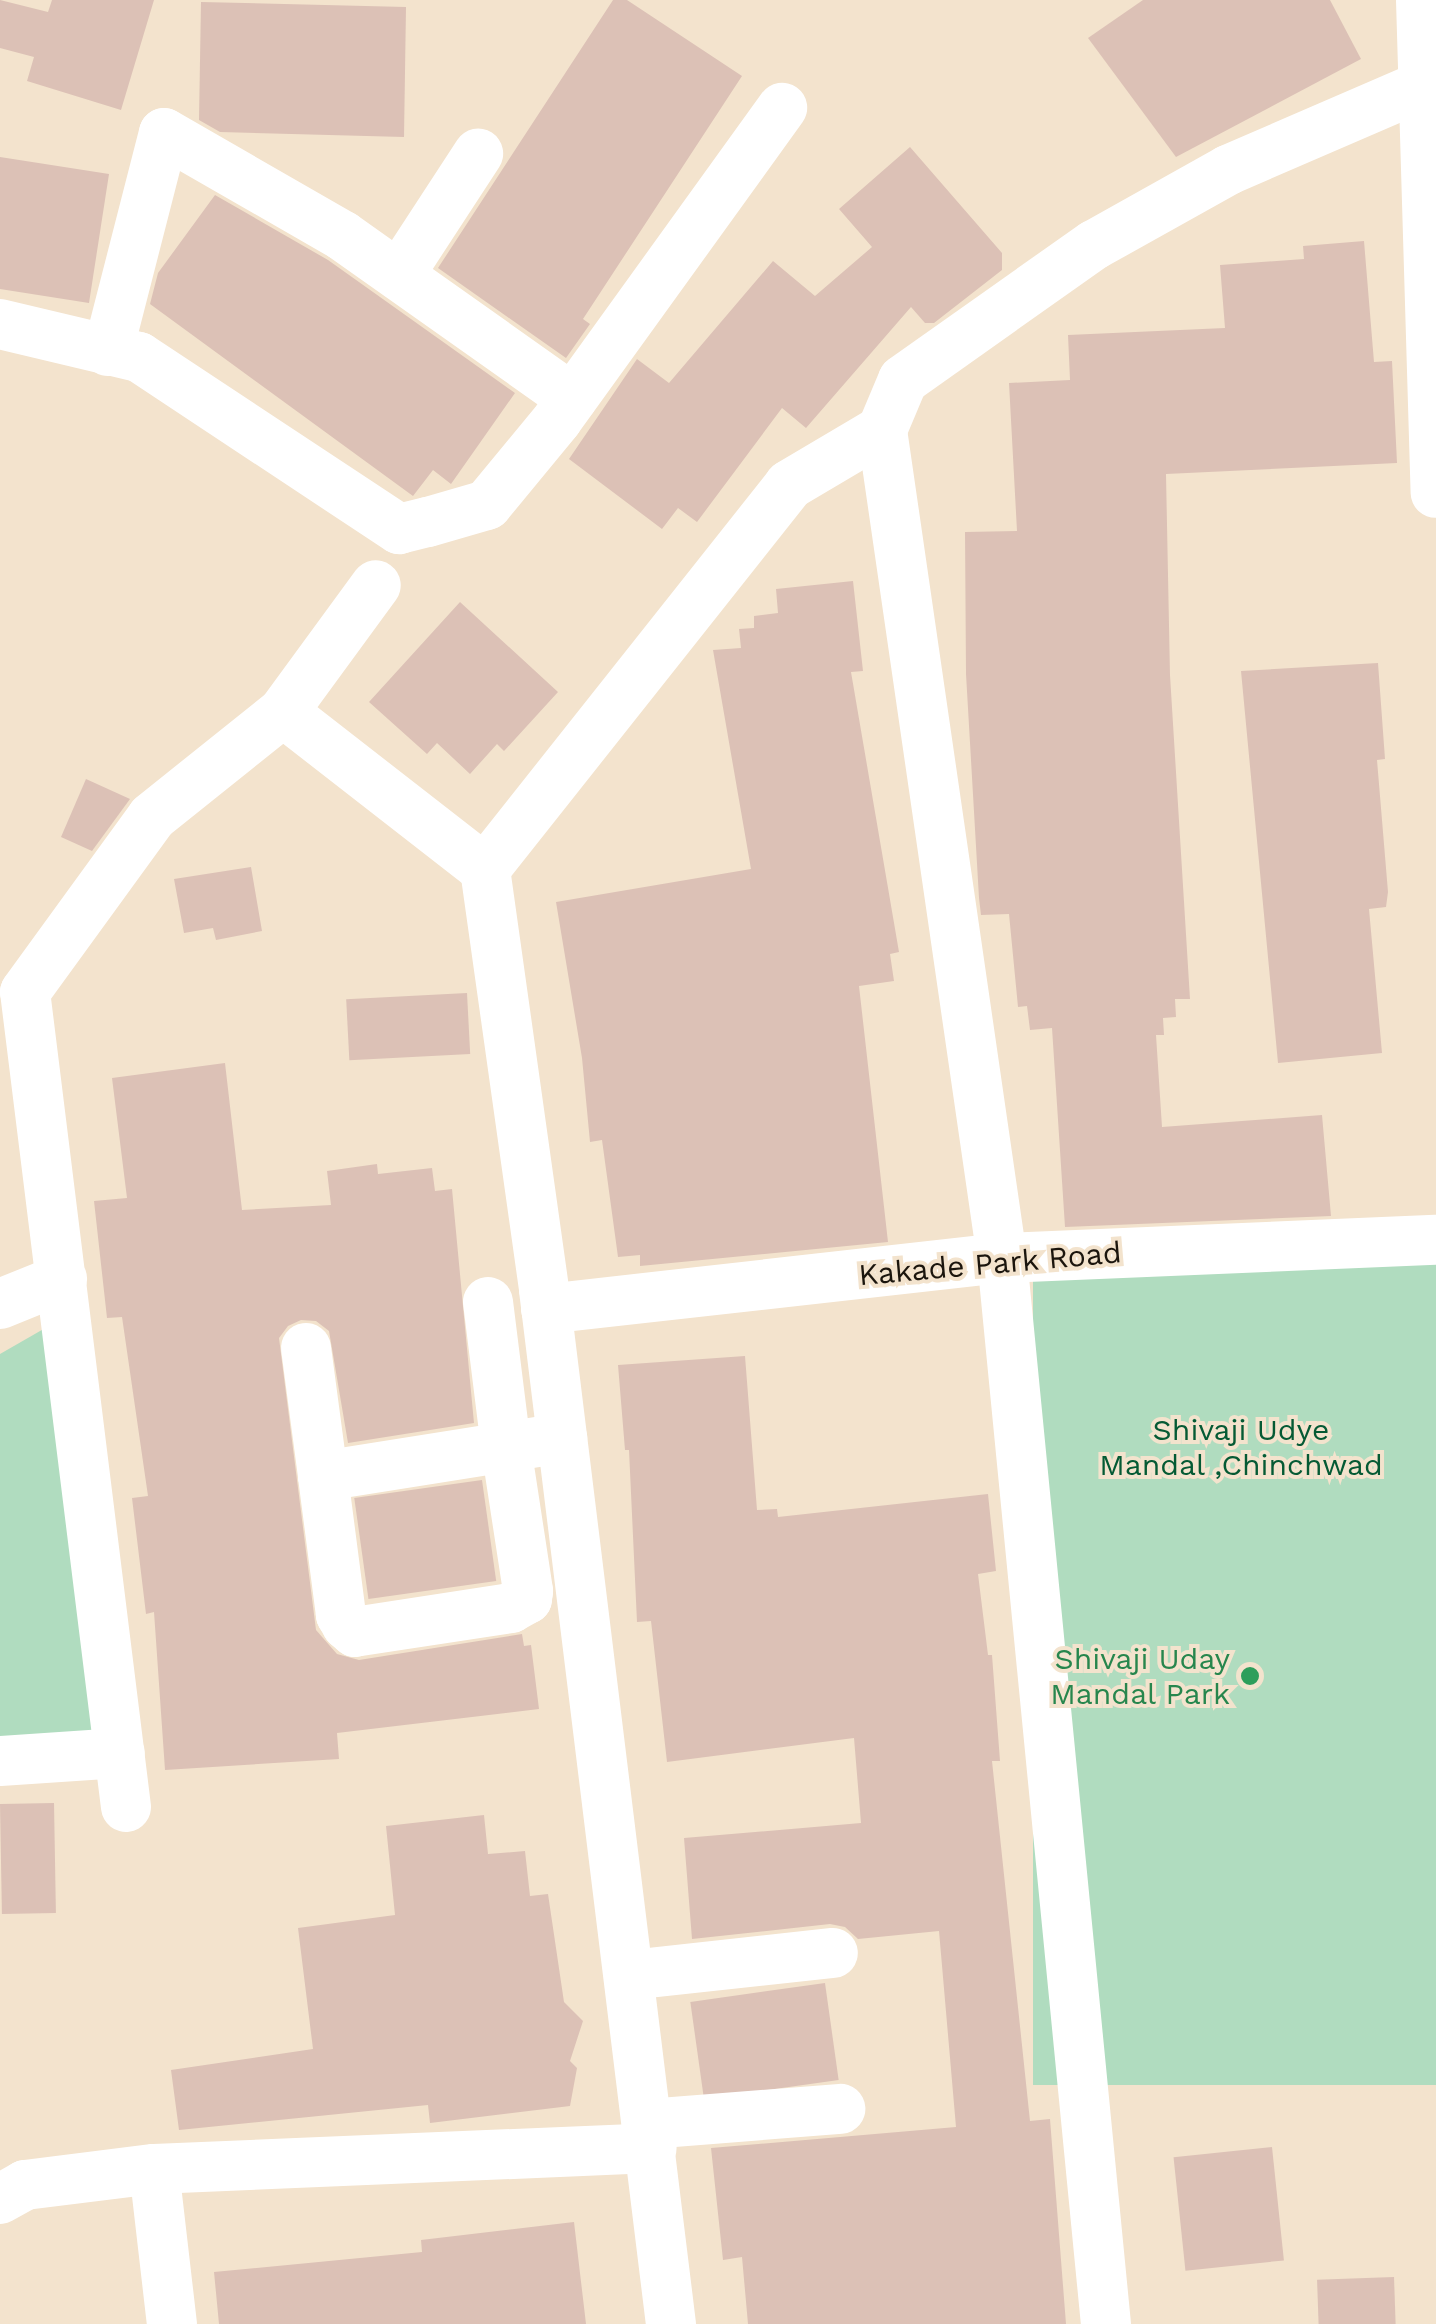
<!DOCTYPE html>
<html>
<head>
<meta charset="utf-8">
<style>
	body { margin:0 }
	#map { position:relative; width:1436px; height:2324px; overflow:hidden; background:#f3e3cd; font-family:"Work Sans",sans-serif }
	div>[style] { position:absolute }
	[style*='--x'] { left:calc(var(--x)*1px); top:calc(var(--y)*1px); width:calc(var(--w)*1px); rotate:calc(var(--a)*1deg) }
	.green>* { inset:0; background:#b0dcbf; transform-origin:0 0 }
	.building>* { inset:0; background:#dcc1b6; transform-origin:0 0 }
	.minor>* { height:50px; margin:-25px; padding:0 25px; transform-origin:25px; border-radius:25px; background:#fff }
	.dots>* { width:28px; height:28px; translate:-50% -50%; box-sizing:border-box; border:5px solid #f3e3cd; border-radius:50% }
	span { translate:-50% -50%; white-space:nowrap; text-align:center; line-height:1.15; -webkit-text-stroke:8px #f3e3cd; paint-order:stroke }
	.street-label { font-size:30px; color:#1b150d }
	.park-label { font-size:30px; color:#055a34 }
	.leisure-label { font-size:30px; color:#27864d }
	.right { translate:-100% -50%; text-align:right }
</style>
</head>
<body>
<div id="map">
	<div class="green">
		<i style="left:1436px;top:1240px;width:845px;height:403px;rotate:90deg"></i>
		<i style="clip-path:polygon(54px 1323px,103px 1775px,0 1780px,0 1354px)"></i>
	</div>
	<div class="building">
		<i style="clip-path:polygon(0 0,48px 12px,52px 0,154px 0,121px 110px,27px 81px,34px 57px,0 48px)"></i>
		<i style="clip-path:polygon(613px 0,627px 0,742px 76px,583px 319px,590px 324px,566px 358px,438px 268px)"></i>
		<i style="clip-path:polygon(1143px 0,1330px 0,1361px 59px,1176px 157px,1088px 38px)"></i>
		<i style="clip-path:polygon(201px 2px,406px 7px,404px 137px,220px 132px,199px 120px)"></i>
		<i style="clip-path:polygon(910px 147px,1002px 253px,1002px 270px,934px 323px,925px 323px,911px 307px,806px 428px,782px 408px,697px 522px,678px 508px,662px 529px,569px 459px,637px 359px,669px 383px,773px 261px,815px 296px,872px 247px,839px 209px)"></i>
		<i style="clip-path:polygon(0 157px,109px 174px,89px 303px,0 289px)"></i>
		<i style="clip-path:polygon(215px 195px,328px 260px,515px 393px,451px 484px,433px 470px,413px 496px,150px 304px,158px 273px)"></i>
		<i style="clip-path:polygon(1364px 241px,1374px 362px,1392px 361px,1397px 463px,1166px 474px,1170px 675px,1190px 999px,1175px 999px,1176px 1017px,1163px 1018px,1164px 1035px,1156px 1035px,1162px 1127px,1322px 1115px,1331px 1216px,1065px 1227px,1052px 1028px,1030px 1030px,1027px 1006px,1018px 1007px,1009px 914px,981px 915px,979px 898px,966px 674px,965px 532px,1017px 531px,1009px 383px,1070px 380px,1068px 335px,1225px 328px,1220px 265px,1304px 259px,1303px 246px)"></i>
		<i style="clip-path:polygon(853px 581px,863px 671px,851px 672px,899px 952px,890px 954px,894px 981px,859px 986px,888px 1242px,640px 1266px,640px 1255px,618px 1257px,602px 1140px,590px 1142px,582px 1058px,556px 902px,751px 869px,713px 650px,741px 648px,739px 629px,754px 628px,754px 616px,778px 613px,776px 589px)"></i>
		<i style="clip-path:polygon(460px 602px,558px 692px,504px 751px,497px 744px,470px 774px,437px 743px,427px 754px,369px 702px)"></i>
		<i style="clip-path:polygon(1378px 663px,1385px 759px,1377px 760px,1388px 892px,1386px 907px,1369px 909px,1382px 1053px,1278px 1063px,1241px 671px)"></i>
		<i style="clip-path:polygon(86px 779px,130px 799px,92px 851px,61px 837px)"></i>
		<i style="clip-path:polygon(251px 867px,262px 931px,216px 940px,213px 928px,184px 933px,174px 879px)"></i>
		<i style="left:467px;top:993px;width:61px;height:121px;rotate:87deg"></i>
		<i style="clip-path:polygon(225px 1063px,242px 1210px,331px 1205px,327px 1171px,377px 1164px,378px 1174px,432px 1168px,435px 1191px,452px 1189px,474px 1423px,348px 1443px,329px 1331px,316px 1321px,301px 1320px,288px 1326px,279px 1338px,316px 1630px,337px 1654px,359px 1660px,522px 1634px,524px 1646px,531px 1645px,539px 1709px,337px 1733px,339px 1759px,165px 1770px,154px 1612px,146px 1614px,132px 1498px,148px 1496px,122px 1317px,107px 1318px,94px 1201px,127px 1198px,112px 1078px)"></i>
		<i style="clip-path:polygon(745px 1356px,757px 1510px,777px 1509px,778px 1517px,988px 1494px,996px 1571px,978px 1574px,988px 1655px,992px 1655px,1000px 1761px,992px 1761px,1030px 2121px,1050px 2119px,1066px 2324px,748px 2324px,742px 2257px,723px 2260px,711px 2148px,956px 2127px,939px 1931px,858px 1939px,845px 1927px,830px 1924px,692px 1939px,684px 1838px,861px 1823px,854px 1738px,667px 1762px,651px 1621px,637px 1622px,629px 1450px,625px 1450px,618px 1365px)"></i>
		<i style="left:482px;top:1480px;width:102px;height:129px;rotate:82deg"></i>
		<i style="left:54px;top:1803px;width:110px;height:54px;rotate:89deg"></i>
		<i style="clip-path:polygon(484px 1815px,488px 1854px,525px 1851px,530px 1896px,548px 1894px,564px 2002px,583px 2021px,570px 2061px,577px 2068px,570px 2106px,430px 2123px,428px 2105px,179px 2130px,171px 2070px,313px 2049px,298px 1928px,395px 1915px,386px 1826px)"></i>
		<i style="left:825px;top:1983px;width:98px;height:136px;rotate:82deg"></i>
		<i style="left:1272px;top:2147px;width:114px;height:99px;rotate:84deg"></i>
		<i style="clip-path:polygon(574px 2222px,586px 2324px,219px 2324px,214px 2272px,422px 2252px,421px 2240px)"></i>
		<i style="left:1394px;top:2277px;width:47px;height:77px;rotate:88deg"></i>
	</div>
	<div class="minor">
		<i style="--x:1421;--y:0;--w:493;--a:88.3"></i>
		<i style="--x:399;--y:275;--w:145;--a:-56.9"></i>
		<i style="--x:0;--y:324;--w:143;--a:13.4"></i>
		<i style="--x:139;--y:357;--w:312;--a:33.5"></i>
		<i style="--x:399;--y:529;--w:30;--a:-14"></i>
		<i style="--x:428;--y:522;--w:61;--a:-16.1"></i>
		<i style="--x:487;--y:505;--w:110;--a:-50.5"></i>
		<i style="--x:557;--y:420;--w:385;--a:-54.2"></i>
		<i style="--x:108;--y:351;--w:225;--a:-75.6"></i>
		<i style="--x:164;--y:133;--w:207;--a:29.9"></i>
		<i style="--x:343;--y:236;--w:281;--a:35.3"></i>
		<i style="--x:882;--y:430;--w:837;--a:81.75"></i>
		<i style="--x:1002;--y:1258;--w:1071;--a:84.43"></i>
		<i style="--x:283;--y:712;--w:157;--a:-53.8"></i>
		<i style="--x:485;--y:869;--w:490;--a:-51.6"></i>
		<i style="--x:789;--y:485;--w:108;--a:-30.6"></i>
		<i style="--x:882;--y:430;--w:54;--a:-67.2"></i>
		<i style="--x:903;--y:380;--w:234;--a:-35.3"></i>
		<i style="--x:1094;--y:245;--w:154;--a:-29.2"></i>
		<i style="--x:1228;--y:170;--w:211;--a:-23.4"></i>
		<i style="--x:488;--y:1302;--w:146;--a:82.9"></i>
		<i style="--x:506;--y:1447;--w:146;--a:81.3"></i>
		<i style="--x:528;--y:1591;--w:8;--a:97"></i>
		<i style="--x:527;--y:1599;--w:18;--a:151"></i>
		<i style="--x:511;--y:1608;--w:158;--a:171.3"></i>
		<i style="--x:355;--y:1632;--w:11;--a:-139"></i>
		<i style="--x:347;--y:1625;--w:12;--a:-121"></i>
		<i style="--x:341;--y:1615;--w:140;--a:-97.4"></i>
		<i style="--x:323;--y:1476;--w:185;--a:-9"></i>
		<i style="--x:506;--y:1447;--w:57;--a:-9.1"></i>
		<i style="--x:0;--y:1304;--w:67;--a:-22"></i>
		<i style="--x:546;--y:1309;--w:459;--a:-6.4"></i>
		<i style="--x:1002;--y:1258;--w:434;--a:-2.4"></i>
		<i style="--x:306;--y:1348;--w:129;--a:82.4"></i>
		<i style="--x:0;--y:1761;--w:120;--a:-3.8"></i>
		<i style="--x:126;--y:1807;--w:821;--a:-97.06"></i>
		<i style="--x:25;--y:992;--w:216;--a:-54"></i>
		<i style="--x:152;--y:817;--w:168;--a:-38.7"></i>
		<i style="--x:283;--y:712;--w:256;--a:37.9"></i>
		<i style="--x:485;--y:869;--w:425;--a:82"></i>
		<i style="--x:544;--y:1290;--w:1042;--a:83"></i>
		<i style="--x:630;--y:1975;--w:204;--a:-6.2"></i>
		<i style="--x:648;--y:2124;--w:193;--a:-4.5"></i>
		<i style="--x:154;--y:2169;--w:156;--a:83.4"></i>
		<i style="--x:0;--y:2199;--w:29;--a:-29"></i>
		<i style="--x:25;--y:2185;--w:130;--a:-7.1"></i>
		<i style="--x:154;--y:2169;--w:498;--a:-2.4"></i>
	</div>
	<div class="dots">
		<i style="left:1250px;top:1676px;background:#2e9e5b"></i>
	</div>
	<div class="street-label">
		<span style="left:990px;top:1264px;rotate:-5deg">Kakade Park Road</span>
	</div>
	<div class="park-label">
		<span style="left:1241px;top:1447px">Shivaji Udye<br>Mandal ,Chinchwad</span>
	</div>
	<div class="leisure-label">
		<span class="right" style="left:1230px;top:1676px">Shivaji Uday<br>Mandal Park</span>
	</div>
</div>
</body>
</html>
